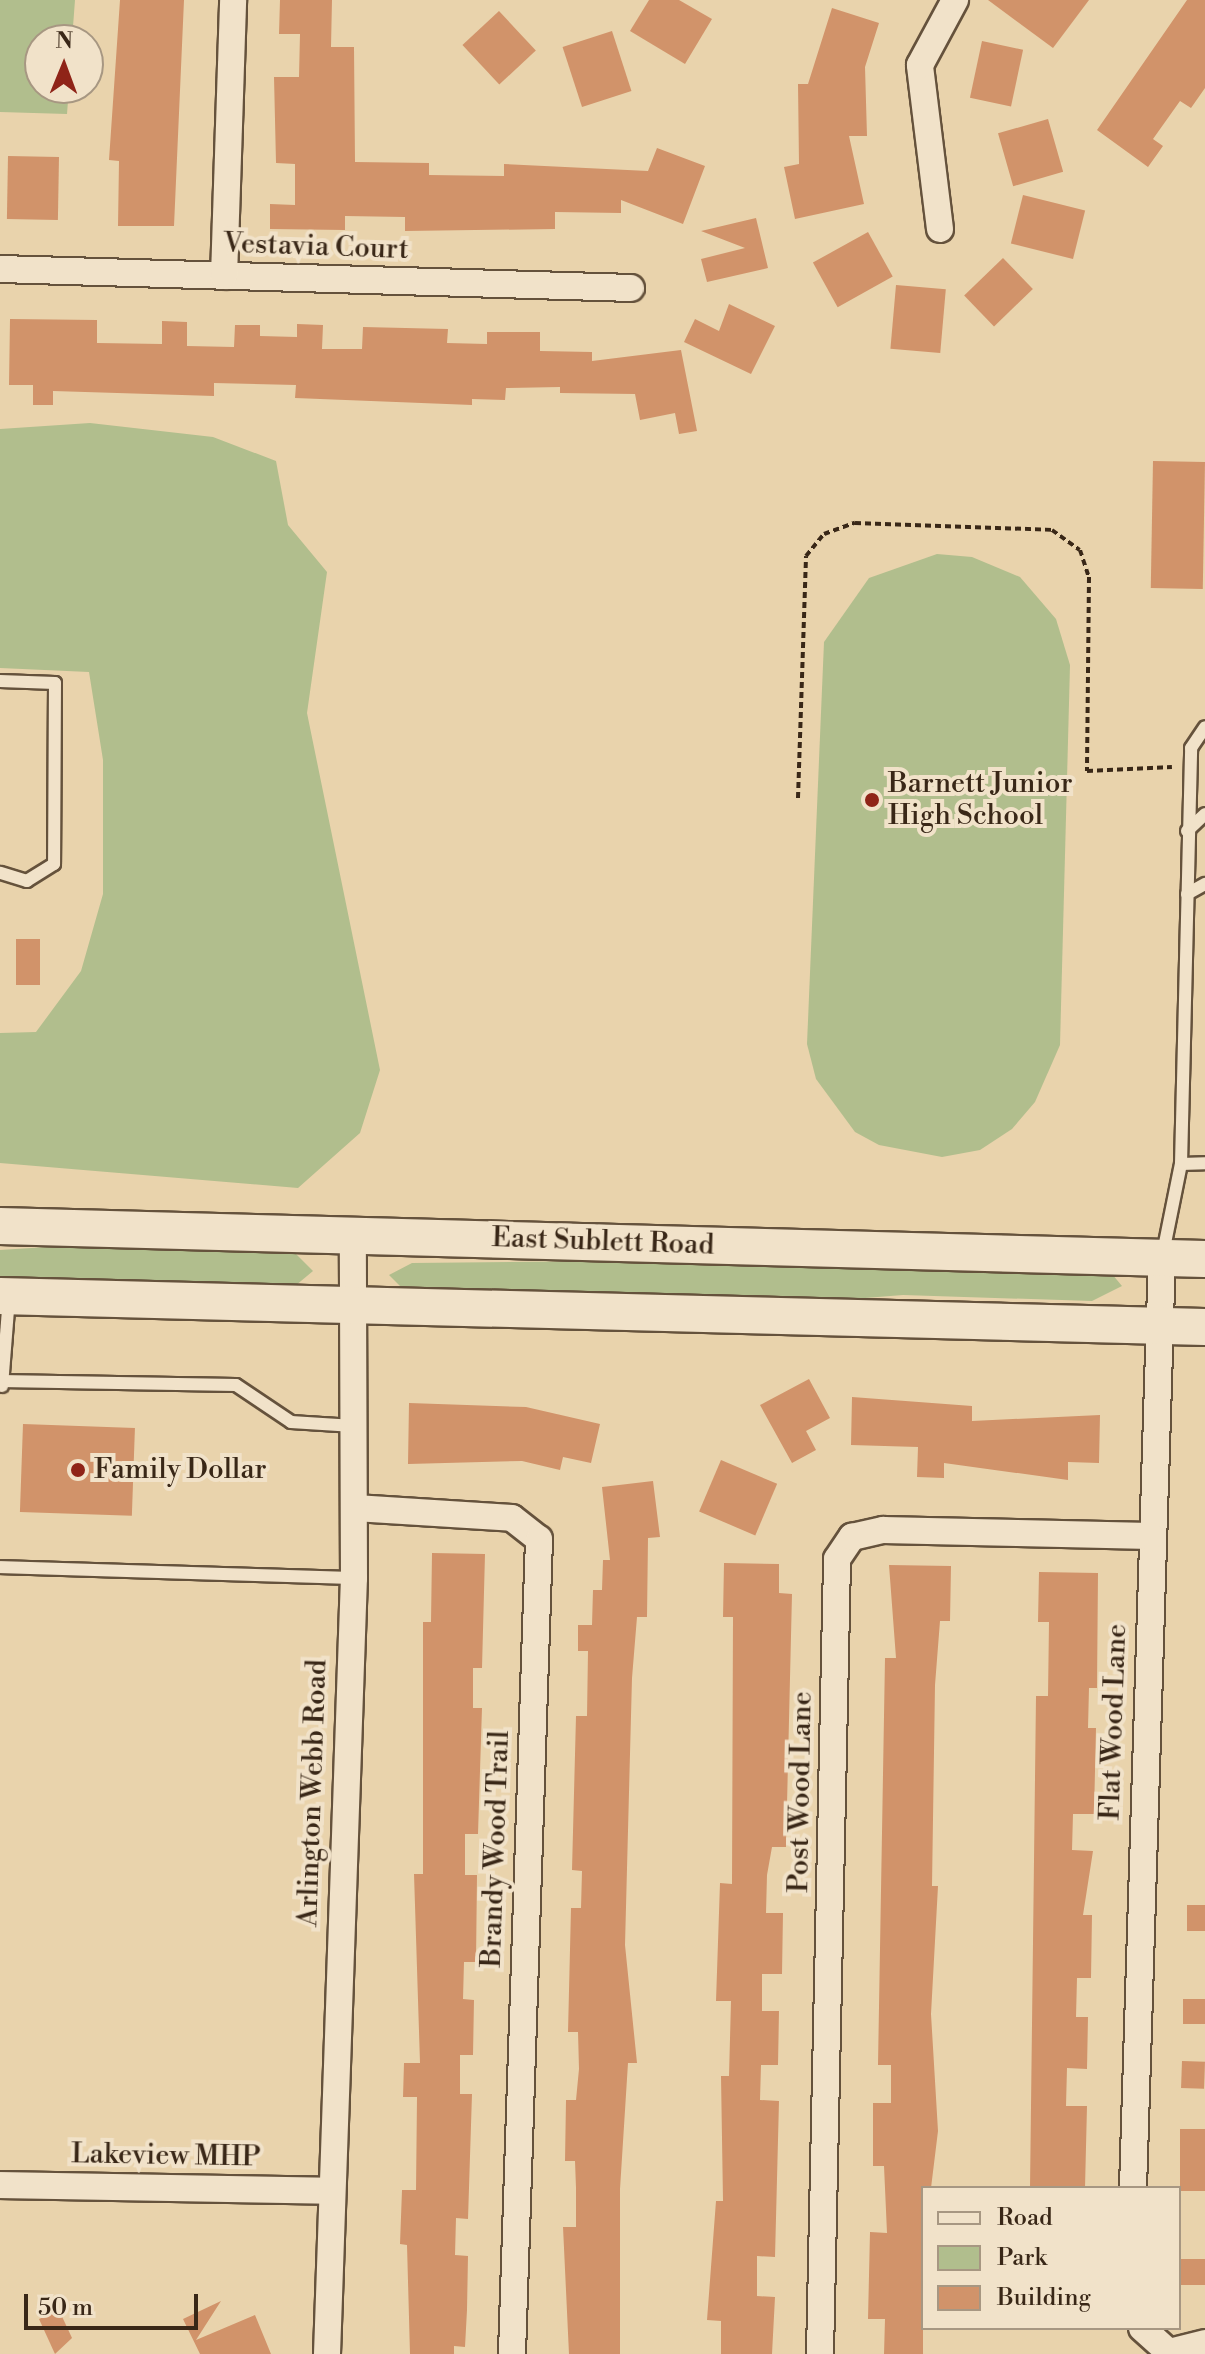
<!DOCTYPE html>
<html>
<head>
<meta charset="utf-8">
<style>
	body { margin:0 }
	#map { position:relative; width:1205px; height:2354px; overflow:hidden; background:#e9d3ac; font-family:"Libre Bodoni",serif }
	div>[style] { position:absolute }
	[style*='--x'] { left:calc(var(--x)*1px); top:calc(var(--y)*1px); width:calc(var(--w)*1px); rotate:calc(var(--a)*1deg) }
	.green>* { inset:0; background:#b1be8d }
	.building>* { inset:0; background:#d1936a; transform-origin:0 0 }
	.path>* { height:4px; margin-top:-2px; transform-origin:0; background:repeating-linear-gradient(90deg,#392717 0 6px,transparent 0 10px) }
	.roads { filter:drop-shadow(2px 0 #65523c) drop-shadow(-2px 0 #65523c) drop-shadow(0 2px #65523c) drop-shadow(0 -2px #65523c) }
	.service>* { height:12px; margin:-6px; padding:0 6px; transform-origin:6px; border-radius:6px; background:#f1e2c9 }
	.minor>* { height:26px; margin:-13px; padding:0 13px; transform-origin:13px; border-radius:13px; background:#f1e2c9 }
	.secondary>* { height:36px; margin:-18px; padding:0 18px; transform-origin:18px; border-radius:18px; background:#f1e2c9 }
	.dots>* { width:22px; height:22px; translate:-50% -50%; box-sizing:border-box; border:4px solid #f1e2c9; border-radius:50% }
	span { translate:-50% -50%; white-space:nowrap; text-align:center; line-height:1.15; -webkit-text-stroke:8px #f1e2c9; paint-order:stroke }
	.street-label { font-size:28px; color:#392717 }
	.poi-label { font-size:28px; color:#392717 }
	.left { translate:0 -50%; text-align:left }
	.legend { position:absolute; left:921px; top:2186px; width:260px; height:144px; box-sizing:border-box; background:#f1e2c9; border:2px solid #a79782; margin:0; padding:10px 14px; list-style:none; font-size:24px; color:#392717 }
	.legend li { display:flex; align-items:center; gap:16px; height:40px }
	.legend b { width:40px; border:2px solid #a79782 }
	.north { position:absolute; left:24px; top:24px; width:80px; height:80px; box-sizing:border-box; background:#f1e2c9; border:2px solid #a79782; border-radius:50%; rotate:1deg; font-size:22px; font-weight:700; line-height:32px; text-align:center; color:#392717 }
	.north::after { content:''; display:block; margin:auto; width:28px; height:36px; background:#8f2418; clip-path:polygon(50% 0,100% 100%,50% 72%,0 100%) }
	.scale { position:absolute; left:24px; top:2294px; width:174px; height:36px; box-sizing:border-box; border:4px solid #392717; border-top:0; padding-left:10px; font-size:24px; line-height:28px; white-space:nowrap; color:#392717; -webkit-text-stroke:6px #f1e2c9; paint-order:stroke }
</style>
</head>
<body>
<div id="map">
	<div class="green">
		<i style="clip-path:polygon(0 0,75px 0,72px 40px,40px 40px,40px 88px,69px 88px,67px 114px,0 112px)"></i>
		<i style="clip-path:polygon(90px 423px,213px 437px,276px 461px,288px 525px,327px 572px,307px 713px,380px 1070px,360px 1133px,298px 1188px,0 1163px,0 1033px,36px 1032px,81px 971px,103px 894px,103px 760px,89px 672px,0 668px,0 429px)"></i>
		<i style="clip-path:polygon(937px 554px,972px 557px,1020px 577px,1056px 619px,1070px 665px,1060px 1045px,1035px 1102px,1012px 1129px,980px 1150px,942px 1157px,879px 1145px,855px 1132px,816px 1079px,807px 1044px,824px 642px,869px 578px)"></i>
		<i style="clip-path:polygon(140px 1241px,291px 1249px,313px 1271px,295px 1286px,0 1283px,0 1250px)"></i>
		<i style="clip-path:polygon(702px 1260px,1112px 1274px,1122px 1286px,1092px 1301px,903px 1295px,802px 1303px,407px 1293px,389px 1275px,412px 1263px)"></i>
	</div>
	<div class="building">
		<i style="clip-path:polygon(120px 0,184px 0,174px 226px,118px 226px,119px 161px,109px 160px)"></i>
		<i style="clip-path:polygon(280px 0,332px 0,331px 47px,354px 47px,355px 162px,429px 163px,429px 175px,504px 176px,504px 164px,648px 171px,657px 148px,705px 166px,683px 224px,621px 200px,621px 213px,555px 212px,555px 229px,405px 231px,405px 217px,345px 216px,345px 230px,270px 229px,270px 204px,295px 205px,295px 164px,276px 163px,274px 77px,299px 77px,300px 34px,279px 34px)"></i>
		<i style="clip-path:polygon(649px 0,679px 0,712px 19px,685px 64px,630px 31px)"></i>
		<i style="clip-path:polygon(988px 0,1089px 0,1053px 48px)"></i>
		<i style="clip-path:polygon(1187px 0,1205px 0,1205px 88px,1191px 108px,1180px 101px,1153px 139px,1163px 146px,1148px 167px,1097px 130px)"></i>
		<i style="clip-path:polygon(832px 8px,879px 23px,865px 67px,867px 136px,849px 136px,864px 204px,795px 219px,784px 167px,799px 164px,798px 84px,808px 84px)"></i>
		<i style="left:499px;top:11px;width:54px;height:50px;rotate:47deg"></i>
		<i style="left:612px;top:31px;width:63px;height:52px;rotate:72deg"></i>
		<i style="left:982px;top:41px;width:42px;height:58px;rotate:12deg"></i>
		<i style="left:1048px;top:119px;width:55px;height:52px;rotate:74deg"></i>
		<i style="left:8px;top:156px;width:51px;height:63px;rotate:1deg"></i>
		<i style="left:1023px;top:195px;width:64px;height:50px;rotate:14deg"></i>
		<i style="clip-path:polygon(756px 218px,768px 268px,707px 282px,701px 259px,745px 248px,701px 231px)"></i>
		<i style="left:868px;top:232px;width:51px;height:63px;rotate:61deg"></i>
		<i style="left:1003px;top:258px;width:43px;height:54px;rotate:46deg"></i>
		<i style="left:896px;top:285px;width:50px;height:64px;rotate:5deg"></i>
		<i style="clip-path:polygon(729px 304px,775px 326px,751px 374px,684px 342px,695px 319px,719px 331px)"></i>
		<i style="clip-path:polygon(10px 319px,97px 320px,97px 343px,162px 344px,162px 321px,187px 322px,187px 346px,234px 347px,235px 325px,260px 325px,260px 336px,297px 337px,297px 324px,323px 325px,322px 349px,362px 349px,363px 327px,448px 329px,447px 343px,487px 344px,487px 332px,540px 332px,540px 351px,592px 352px,592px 361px,681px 350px,697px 431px,679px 434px,675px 413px,640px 420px,635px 394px,560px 393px,560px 387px,506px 388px,505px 400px,472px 399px,472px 405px,295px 398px,296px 385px,214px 383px,214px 396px,53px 391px,53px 405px,33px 405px,33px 385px,9px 385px)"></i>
		<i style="left:1153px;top:461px;width:52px;height:127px;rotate:1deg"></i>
		<i style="left:16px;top:939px;width:24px;height:46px"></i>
		<i style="clip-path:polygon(809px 1379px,830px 1418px,806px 1431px,816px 1450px,792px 1463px,760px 1405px)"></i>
		<i style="clip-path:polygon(852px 1397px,972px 1406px,972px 1421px,1100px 1415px,1099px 1463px,1068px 1462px,1068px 1480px,944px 1463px,944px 1478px,917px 1477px,918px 1447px,851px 1445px)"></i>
		<i style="clip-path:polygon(409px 1403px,526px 1407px,600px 1424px,591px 1463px,563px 1457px,560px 1470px,522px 1461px,408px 1464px)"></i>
		<i style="left:23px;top:1424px;width:112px;height:88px;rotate:2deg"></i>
		<i style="left:721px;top:1460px;width:61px;height:56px;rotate:23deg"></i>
		<i style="clip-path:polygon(653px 1481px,660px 1537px,648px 1538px,647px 1617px,637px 1617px,632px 1678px,625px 1945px,637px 2063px,628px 2063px,620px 2189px,620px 2354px,569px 2354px,563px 2227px,576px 2227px,576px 2188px,575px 2161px,565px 2161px,566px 2100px,576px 2100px,579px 2069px,578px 2032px,568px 2032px,571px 1908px,581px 1908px,582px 1871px,572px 1870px,576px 1716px,587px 1716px,588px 1651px,578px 1651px,578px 1625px,592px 1625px,593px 1590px,602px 1590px,603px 1560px,610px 1560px,602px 1487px)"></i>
		<i style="clip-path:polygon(432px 1553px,485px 1554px,482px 1668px,473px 1668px,473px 1708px,482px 1708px,478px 1834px,465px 1834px,465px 1875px,477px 1875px,476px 1962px,464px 1962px,463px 1999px,474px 2000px,473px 2055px,460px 2055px,460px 2094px,472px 2094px,468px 2219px,456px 2218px,455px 2255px,468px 2256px,467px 2310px,465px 2347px,454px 2346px,454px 2354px,410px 2354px,407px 2245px,400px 2244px,402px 2190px,416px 2190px,417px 2097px,403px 2097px,404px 2063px,420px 2063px,414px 1874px,423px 1874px,423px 1622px,431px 1622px)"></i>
		<i style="clip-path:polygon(724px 1563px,779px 1564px,779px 1593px,792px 1594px,786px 1847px,772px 1847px,767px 1875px,766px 1913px,783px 1913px,782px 1974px,762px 1974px,762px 2011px,779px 2011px,778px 2065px,761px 2065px,760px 2100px,779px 2101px,775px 2257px,757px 2256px,757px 2296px,775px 2297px,772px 2354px,721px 2354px,721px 2321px,707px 2320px,716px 2201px,723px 2201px,721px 2076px,729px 2076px,731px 2001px,716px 2001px,720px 1883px,732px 1884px,733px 1617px,723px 1617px)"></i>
		<i style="clip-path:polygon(889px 1565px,951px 1566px,950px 1621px,940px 1621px,935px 1685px,932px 1886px,938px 1886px,931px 2014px,938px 2131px,931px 2188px,923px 2188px,923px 2354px,884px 2354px,885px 2319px,868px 2319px,870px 2232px,887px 2233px,884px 2166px,873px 2166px,873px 2103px,891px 2103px,891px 2065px,878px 2065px,885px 1658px,896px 1658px)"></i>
		<i style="clip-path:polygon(1039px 1572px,1098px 1573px,1097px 1688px,1089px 1688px,1088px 1728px,1096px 1728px,1094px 1814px,1073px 1814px,1072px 1850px,1093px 1851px,1083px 1915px,1092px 1915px,1091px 1978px,1077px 1978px,1076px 2017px,1088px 2017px,1087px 2069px,1067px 2068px,1066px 2106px,1087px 2106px,1085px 2188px,1030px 2188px,1036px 1696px,1048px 1696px,1049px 1622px,1038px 1622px)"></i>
		<i style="left:1187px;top:1905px;width:18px;height:26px"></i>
		<i style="left:1183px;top:1999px;width:22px;height:25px"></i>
		<i style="left:1182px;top:2061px;width:23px;height:27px;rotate:2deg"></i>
		<i style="left:1180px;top:2129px;width:25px;height:62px"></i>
		<i style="left:1179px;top:2259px;width:26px;height:26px"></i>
		<i style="clip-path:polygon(221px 2301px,196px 2340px,255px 2315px,271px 2354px,200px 2354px,183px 2319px)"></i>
		<i style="clip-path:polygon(59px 2310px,72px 2338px,55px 2354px,39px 2319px)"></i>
	</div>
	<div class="path">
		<i style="--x:798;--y:798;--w:242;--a:-88.1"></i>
		<i style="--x:806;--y:556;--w:28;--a:-51"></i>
		<i style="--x:824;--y:534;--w:33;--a:-20"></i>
		<i style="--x:855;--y:523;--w:197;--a:2"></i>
		<i style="--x:1052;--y:530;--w:34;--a:36"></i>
		<i style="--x:1080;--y:550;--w:28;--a:72"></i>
		<i style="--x:1089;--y:577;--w:194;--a:90.6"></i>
		<i style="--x:1087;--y:771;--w:85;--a:-2.7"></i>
	</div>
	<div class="roads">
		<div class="service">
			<i style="--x:0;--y:681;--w:55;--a:2.1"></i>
			<i style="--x:55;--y:683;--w:181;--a:90.3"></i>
			<i style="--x:54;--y:864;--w:32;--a:148"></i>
			<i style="--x:27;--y:881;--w:28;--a:-163"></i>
			<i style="--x:1187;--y:831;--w:25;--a:-43"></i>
			<i style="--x:1187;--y:894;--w:21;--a:-29"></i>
			<i style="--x:1181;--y:1164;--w:24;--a:-2"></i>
			<i style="--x:1163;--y:1253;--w:91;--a:-78.6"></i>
			<i style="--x:1181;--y:1164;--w:416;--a:-88.6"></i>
			<i style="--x:1191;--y:748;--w:25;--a:-56"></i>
			<i style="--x:0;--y:1381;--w:236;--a:1"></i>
			<i style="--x:236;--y:1385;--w:66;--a:33.9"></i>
			<i style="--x:291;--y:1422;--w:63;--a:3.6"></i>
			<i style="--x:2;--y:1386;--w:88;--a:-85.5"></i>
			<i style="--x:0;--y:1567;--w:354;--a:1.8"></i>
		</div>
		<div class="minor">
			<i style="--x:940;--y:229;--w:165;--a:-97"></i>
			<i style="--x:920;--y:65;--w:74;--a:-61.7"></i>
			<i style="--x:0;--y:269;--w:631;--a:1.72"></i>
			<i style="--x:224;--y:276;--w:276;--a:-88.1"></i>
			<i style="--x:355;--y:1508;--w:157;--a:3.6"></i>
			<i style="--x:512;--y:1518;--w:34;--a:38"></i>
			<i style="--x:539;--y:1539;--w:815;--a:91.9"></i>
			<i style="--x:0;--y:2185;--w:330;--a:1"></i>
			<i style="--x:1133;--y:2188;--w:931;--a:-88.22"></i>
			<i style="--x:1142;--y:2328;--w:36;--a:42"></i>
			<i style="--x:1169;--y:2352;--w:37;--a:-14"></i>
			<i style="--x:327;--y:2354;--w:776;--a:-88.01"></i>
			<i style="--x:354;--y:1578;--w:343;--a:-90.2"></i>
			<i style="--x:820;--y:2354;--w:795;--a:-88.77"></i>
			<i style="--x:837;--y:1559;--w:27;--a:-56"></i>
			<i style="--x:852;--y:1537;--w:32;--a:-13"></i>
			<i style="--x:883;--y:1530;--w:268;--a:1.3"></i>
		</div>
		<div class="secondary">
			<i style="--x:0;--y:1226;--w:1205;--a:1.57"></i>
			<i style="--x:0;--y:1296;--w:1205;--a:1.47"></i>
		</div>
	</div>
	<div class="dots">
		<i style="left:872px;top:800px;background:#8f2418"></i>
		<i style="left:78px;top:1470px;background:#8f2418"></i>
	</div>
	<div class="street-label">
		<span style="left:316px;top:247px;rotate:2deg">Vestavia Court</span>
		<span style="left:603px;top:1242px;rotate:2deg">East Sublett Road</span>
		<span style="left:1114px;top:1722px;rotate:-88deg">Flat Wood Lane</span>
		<span style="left:801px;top:1792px;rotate:-89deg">Post Wood Lane</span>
		<span style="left:313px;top:1793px;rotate:-88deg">Arlington Webb Road</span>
		<span style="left:496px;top:1849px;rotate:-88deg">Brandy Wood Trail</span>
		<span style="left:166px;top:2156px;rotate:1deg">Lakeview MHP</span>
	</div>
	<div class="poi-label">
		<span class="left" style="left:888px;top:800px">Barnett Junior<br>High School</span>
		<span class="left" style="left:94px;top:1470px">Family Dollar</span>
	</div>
	<ul class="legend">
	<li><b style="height:10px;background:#f1e2c9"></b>Road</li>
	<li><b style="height:22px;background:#b1be8d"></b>Park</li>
	<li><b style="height:22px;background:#d1936a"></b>Building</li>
	</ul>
	<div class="north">N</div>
	<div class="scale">50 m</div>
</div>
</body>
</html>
